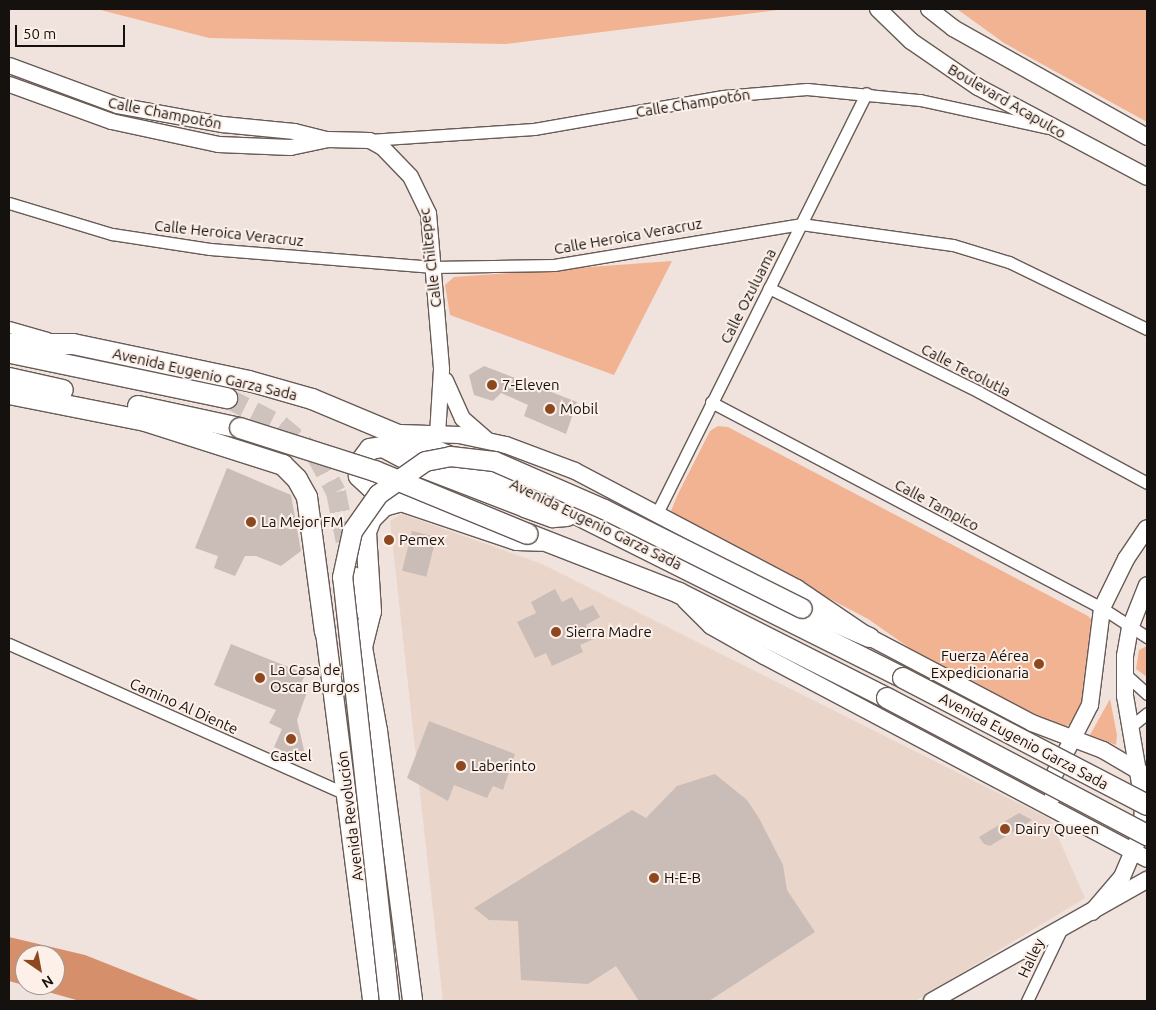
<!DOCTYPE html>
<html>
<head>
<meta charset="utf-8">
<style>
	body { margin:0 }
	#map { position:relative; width:1156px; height:1010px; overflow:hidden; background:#f0e2dc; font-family:Ubuntu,sans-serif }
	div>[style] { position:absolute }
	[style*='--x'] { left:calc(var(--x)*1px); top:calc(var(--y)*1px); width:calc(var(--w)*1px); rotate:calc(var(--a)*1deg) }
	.built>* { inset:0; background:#ead5ca }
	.green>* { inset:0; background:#f2b393 }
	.water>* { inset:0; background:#d58f6a }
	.building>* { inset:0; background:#cabdb7; transform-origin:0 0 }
	.trunk-tunnel>* { height:20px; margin-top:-10px; transform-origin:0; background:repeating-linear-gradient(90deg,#cfc3bd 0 20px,transparent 0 30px) }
	.roads { filter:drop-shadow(1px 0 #675b56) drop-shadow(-1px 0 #675b56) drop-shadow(0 1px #675b56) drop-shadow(0 -1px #675b56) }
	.minor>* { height:11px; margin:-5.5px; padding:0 5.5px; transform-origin:5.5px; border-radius:5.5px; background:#fff }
	.tertiary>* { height:15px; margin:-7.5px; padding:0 7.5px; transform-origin:7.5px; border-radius:7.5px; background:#fff }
	.secondary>* { height:16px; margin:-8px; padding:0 8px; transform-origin:8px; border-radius:8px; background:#fff }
	.primary>* { height:19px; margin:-9.5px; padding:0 9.5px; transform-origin:9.5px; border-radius:9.5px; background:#fff }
	.trunk>* { height:20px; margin:-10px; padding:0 10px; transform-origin:10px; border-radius:10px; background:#fff }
	.bridges { filter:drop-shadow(1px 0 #675b56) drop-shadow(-1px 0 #675b56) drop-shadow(0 1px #675b56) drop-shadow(0 -1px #675b56) }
	.primary-bridge>* { height:19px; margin:-9.5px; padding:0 9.5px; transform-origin:9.5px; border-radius:9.5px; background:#fff }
	.trunk-bridge>* { height:20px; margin:-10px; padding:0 10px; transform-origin:10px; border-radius:10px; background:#fff }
	.dots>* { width:14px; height:14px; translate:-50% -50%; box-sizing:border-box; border:2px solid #fdf0e9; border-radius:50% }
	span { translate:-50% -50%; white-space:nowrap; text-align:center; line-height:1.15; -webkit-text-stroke:4px #fdf0e9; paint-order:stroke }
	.street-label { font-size:15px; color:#15110f }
	.poi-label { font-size:15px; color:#15110f }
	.left { translate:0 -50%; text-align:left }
	.right { translate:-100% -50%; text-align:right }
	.frame { position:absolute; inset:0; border:10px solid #15110f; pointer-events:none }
	.north { position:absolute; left:15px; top:945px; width:50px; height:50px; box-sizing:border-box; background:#fdf0e9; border:1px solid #a09792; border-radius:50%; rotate:147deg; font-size:14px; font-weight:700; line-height:20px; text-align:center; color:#15110f }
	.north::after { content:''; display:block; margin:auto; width:18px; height:22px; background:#8e4820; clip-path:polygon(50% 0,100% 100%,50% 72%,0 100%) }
	.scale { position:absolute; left:15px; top:25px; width:110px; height:22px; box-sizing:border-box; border:2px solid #15110f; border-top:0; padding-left:6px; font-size:15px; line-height:18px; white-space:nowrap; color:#15110f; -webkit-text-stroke:4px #fdf0e9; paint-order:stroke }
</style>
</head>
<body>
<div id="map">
	<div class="built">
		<i style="clip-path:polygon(402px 514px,542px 564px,1050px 819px,1085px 898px,915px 1001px,443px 1001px,390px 521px)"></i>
	</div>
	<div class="green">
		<i style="clip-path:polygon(97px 9px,786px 9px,505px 44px,209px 38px)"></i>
		<i style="clip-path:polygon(957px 9px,1147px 9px,1147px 122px,1004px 43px)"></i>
		<i style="clip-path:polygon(672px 261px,614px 375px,450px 315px,445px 285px,454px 277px)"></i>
		<i style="clip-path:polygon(718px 426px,728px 427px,1088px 616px,1093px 622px,1081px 716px,1070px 725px,1060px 727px,960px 683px,868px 619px,675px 517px,671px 511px,677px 496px,710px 431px)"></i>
		<i style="clip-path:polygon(1147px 646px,1147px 677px,1136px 669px,1139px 650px)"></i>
		<i style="clip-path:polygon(1110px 699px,1117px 735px,1116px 745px,1090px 735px)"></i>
	</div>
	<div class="water">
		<i style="clip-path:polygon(evenodd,9px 937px,85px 955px,201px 1001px,80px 1001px,9px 981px,9px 937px,25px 955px,55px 955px,55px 985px,25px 985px,25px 955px)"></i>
	</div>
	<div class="building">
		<i style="clip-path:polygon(484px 366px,577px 402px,566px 434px,524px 416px,528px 405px,501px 393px,493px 401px,474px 395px,469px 375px)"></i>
		<i style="clip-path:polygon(227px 468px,291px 495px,301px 551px,281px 566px,256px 556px,245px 556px,235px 576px,214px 568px,218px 556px,195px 548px)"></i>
		<i style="left:412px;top:531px;width:25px;height:41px;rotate:14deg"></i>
		<i style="clip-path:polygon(555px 589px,562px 602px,572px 597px,580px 611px,593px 605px,600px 617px,586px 625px,594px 639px,580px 645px,583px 652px,552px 666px,546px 653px,535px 658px,517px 622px,536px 613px,531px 602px)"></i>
		<i style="clip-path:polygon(231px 644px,306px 674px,301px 683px,304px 684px,302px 691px,307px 692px,297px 720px,307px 763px,274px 747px,282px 729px,269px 723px,276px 710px,214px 685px)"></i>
		<i style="clip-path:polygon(429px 721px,515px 754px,503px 790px,493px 786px,487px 798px,454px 785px,448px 801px,407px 778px)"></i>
		<i style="clip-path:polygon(715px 774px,747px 800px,759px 818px,783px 865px,787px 890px,815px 932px,709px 1001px,639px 1001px,616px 966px,588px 984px,521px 980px,518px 921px,489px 920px,474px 908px,632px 810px,646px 818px,677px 786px)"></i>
		<i style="clip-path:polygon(1019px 813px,1032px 820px,990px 846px,984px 844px,979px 837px)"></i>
	</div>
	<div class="trunk-tunnel">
		<i style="--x:227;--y:398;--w:59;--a:27"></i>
		<i style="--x:280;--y:425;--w:47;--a:39.8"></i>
		<i style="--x:316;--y:455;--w:42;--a:61.6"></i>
		<i style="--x:336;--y:492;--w:62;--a:78.9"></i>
	</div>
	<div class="roads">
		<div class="minor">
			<i style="--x:369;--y:140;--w:165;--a:-3.8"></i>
			<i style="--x:534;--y:129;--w:192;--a:-9.9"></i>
			<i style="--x:723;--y:96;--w:84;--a:-4.8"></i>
			<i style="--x:807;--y:89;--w:114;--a:5.6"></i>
			<i style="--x:920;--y:100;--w:131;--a:12.3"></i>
			<i style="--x:9;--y:203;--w:108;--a:16.8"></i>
			<i style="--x:112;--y:234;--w:99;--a:8.7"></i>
			<i style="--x:210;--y:249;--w:224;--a:4.6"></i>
			<i style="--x:433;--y:267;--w:121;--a:-0.9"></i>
			<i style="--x:554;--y:265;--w:250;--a:-9.4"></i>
			<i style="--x:801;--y:224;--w:153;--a:7.9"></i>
			<i style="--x:953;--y:245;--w:59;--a:16.9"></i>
			<i style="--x:1009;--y:262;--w:153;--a:25.9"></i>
			<i style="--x:769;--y:288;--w:234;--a:26.3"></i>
			<i style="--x:979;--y:392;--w:191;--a:28.4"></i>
			<i style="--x:9;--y:327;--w:40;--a:16"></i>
			<i style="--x:711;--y:402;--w:442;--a:27.8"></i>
			<i style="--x:1102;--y:608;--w:54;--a:32.8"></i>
			<i style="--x:657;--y:513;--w:469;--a:-63.5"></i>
			<i style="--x:9;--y:644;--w:371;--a:24"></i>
			<i style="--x:1125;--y:674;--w:30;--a:42"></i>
			<i style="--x:1130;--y:727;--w:22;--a:-39"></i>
			<i style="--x:1027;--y:1001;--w:81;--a:-64.4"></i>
		</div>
		<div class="tertiary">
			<i style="--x:9;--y:65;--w:115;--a:20.3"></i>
			<i style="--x:117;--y:105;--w:107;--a:10.3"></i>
			<i style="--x:222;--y:124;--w:72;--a:5.6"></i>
			<i style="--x:294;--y:131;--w:34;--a:14"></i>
			<i style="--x:327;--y:139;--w:42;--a:1.4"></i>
			<i style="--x:369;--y:140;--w:15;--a:28"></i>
			<i style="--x:382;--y:147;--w:40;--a:46"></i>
			<i style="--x:410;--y:176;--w:41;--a:64.1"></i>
			<i style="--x:428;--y:213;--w:157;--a:85.2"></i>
			<i style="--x:441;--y:369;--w:65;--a:93.5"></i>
			<i style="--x:9;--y:84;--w:109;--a:19.9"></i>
			<i style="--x:111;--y:121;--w:109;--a:12.1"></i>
			<i style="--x:218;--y:144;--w:72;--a:2.4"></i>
			<i style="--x:290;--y:147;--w:34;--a:-12"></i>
			<i style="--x:445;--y:380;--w:42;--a:65.9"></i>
			<i style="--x:462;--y:418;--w:35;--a:41"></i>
		</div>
		<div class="secondary">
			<i style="--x:878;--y:9;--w:46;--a:44.1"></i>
			<i style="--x:911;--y:41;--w:81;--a:34.5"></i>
			<i style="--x:978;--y:87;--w:191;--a:28"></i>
			<i style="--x:929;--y:9;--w:31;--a:38"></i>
			<i style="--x:953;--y:28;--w:223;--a:29.3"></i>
			<i style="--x:400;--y:433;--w:59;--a:1.9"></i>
			<i style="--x:459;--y:435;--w:48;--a:12"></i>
			<i style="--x:506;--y:445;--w:74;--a:20.6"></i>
			<i style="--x:575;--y:471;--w:251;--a:27.8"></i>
			<i style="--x:797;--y:588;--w:87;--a:34.2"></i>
			<i style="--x:869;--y:637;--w:184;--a:27.8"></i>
			<i style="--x:1032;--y:723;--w:76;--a:20.8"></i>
			<i style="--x:1103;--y:750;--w:51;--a:30.6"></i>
			<i style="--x:685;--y:600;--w:37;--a:45"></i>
			<i style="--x:711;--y:626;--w:61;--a:29.5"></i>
			<i style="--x:764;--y:656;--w:433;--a:27.9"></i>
			<i style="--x:1053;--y:796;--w:19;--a:-90"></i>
			<i style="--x:1053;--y:777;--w:81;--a:-62.8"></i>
			<i style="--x:1090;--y:705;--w:98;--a:-82.9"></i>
			<i style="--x:1102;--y:608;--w:55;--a:-63.9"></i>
			<i style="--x:1126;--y:559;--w:37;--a:-56"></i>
			<i style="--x:1092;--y:912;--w:46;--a:-49.4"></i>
			<i style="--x:1122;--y:877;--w:51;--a:-66.9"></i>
			<i style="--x:1142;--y:830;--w:29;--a:-88"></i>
			<i style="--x:1143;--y:801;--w:107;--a:-99.7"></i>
			<i style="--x:1125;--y:696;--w:40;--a:-90"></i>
			<i style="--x:1125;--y:656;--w:28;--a:-80"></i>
			<i style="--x:1130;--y:628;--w:46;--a:-68.4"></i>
			<i style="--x:932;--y:1001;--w:247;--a:-29.4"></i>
		</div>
		<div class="primary">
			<i style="--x:802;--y:608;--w:73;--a:23.4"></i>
			<i style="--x:325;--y:632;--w:372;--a:82.7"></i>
			<i style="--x:362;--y:647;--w:84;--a:79.8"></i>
			<i style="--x:377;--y:730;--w:273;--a:82.6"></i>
		</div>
		<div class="trunk">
			<i style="--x:9;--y:344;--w:64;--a:0"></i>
			<i style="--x:73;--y:344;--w:180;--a:11.9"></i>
			<i style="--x:249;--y:381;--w:66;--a:15.9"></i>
			<i style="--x:312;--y:399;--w:225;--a:22.7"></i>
			<i style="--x:520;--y:486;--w:428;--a:26.6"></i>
			<i style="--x:11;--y:353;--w:221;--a:11.8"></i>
			<i style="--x:9;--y:378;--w:55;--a:12.5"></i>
			<i style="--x:9;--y:394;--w:139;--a:11.2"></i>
			<i style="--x:145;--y:421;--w:145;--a:17.7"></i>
			<i style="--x:283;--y:465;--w:20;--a:45"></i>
			<i style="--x:297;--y:479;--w:21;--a:61"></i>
			<i style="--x:307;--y:497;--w:136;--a:82.4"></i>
			<i style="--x:138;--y:406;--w:104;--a:12.2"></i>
			<i style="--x:394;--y:499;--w:18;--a:-161"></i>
			<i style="--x:377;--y:493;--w:25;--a:-137"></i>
			<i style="--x:359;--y:476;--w:15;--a:-82"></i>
			<i style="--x:361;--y:461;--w:15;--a:-53"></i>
			<i style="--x:370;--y:449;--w:13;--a:-9"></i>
			<i style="--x:383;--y:447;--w:41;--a:27.8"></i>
			<i style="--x:419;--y:466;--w:114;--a:21.1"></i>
			<i style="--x:525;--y:507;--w:30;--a:20"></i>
			<i style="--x:553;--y:517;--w:14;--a:-4"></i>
			<i style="--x:528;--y:534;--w:162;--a:21.3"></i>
			<i style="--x:679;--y:593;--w:233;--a:26.8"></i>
			<i style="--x:353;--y:577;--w:31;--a:83"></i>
			<i style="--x:362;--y:647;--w:36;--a:-76"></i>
			<i style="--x:371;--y:612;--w:80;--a:-93.6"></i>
			<i style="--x:366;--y:532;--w:14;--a:-69"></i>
			<i style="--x:371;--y:519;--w:18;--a:-45"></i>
			<i style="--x:384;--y:506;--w:18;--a:-16"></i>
			<i style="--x:401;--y:501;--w:122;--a:18.6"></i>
			<i style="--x:517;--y:540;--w:24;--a:2"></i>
		</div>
	</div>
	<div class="bridges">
		<div class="primary-bridge">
			<i style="--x:389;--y:1001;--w:427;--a:-96.3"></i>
			<i style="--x:342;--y:577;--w:47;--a:-77.7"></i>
			<i style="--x:352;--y:531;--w:45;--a:-54.9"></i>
			<i style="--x:378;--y:494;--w:57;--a:-35.1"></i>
			<i style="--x:425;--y:461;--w:25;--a:-11"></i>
			<i style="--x:450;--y:456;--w:44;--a:6.5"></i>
			<i style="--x:494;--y:461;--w:120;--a:23.6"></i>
			<i style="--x:604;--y:509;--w:221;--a:26.6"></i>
		</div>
		<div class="trunk-bridge">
			<i style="--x:240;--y:428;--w:142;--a:17.7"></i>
			<i style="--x:375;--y:471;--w:165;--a:22.4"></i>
			<i style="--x:903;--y:678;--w:275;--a:27.5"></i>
			<i style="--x:887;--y:698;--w:294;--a:27.8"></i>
		</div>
	</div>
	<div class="dots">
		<i style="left:492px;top:385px;background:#8e4820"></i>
		<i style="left:550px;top:409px;background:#8e4820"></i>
		<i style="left:251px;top:522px;background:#8e4820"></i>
		<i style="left:389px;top:540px;background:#8e4820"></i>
		<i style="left:556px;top:632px;background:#8e4820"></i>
		<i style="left:1039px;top:664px;background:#8e4820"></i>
		<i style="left:260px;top:678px;background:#8e4820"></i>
		<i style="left:291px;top:739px;background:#8e4820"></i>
		<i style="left:461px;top:766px;background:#8e4820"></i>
		<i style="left:1005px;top:829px;background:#8e4820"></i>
		<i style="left:654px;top:878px;background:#8e4820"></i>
	</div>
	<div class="street-label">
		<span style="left:1007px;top:101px;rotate:30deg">Boulevard Acapulco</span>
		<span style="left:693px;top:103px;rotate:-9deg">Calle Champotón</span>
		<span style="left:165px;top:113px;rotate:11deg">Calle Champotón</span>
		<span style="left:229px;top:233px;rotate:6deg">Calle Heroica Veracruz</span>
		<span style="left:628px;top:236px;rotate:-10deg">Calle Heroica Veracruz</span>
		<span style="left:430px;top:258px;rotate:-97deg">Calle Chiltepec</span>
		<span style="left:748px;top:296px;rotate:-63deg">Calle Ozuluama</span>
		<span style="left:966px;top:370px;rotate:27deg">Calle Tecolutla</span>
		<span style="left:205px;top:374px;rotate:13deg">Avenida Eugenio Garza Sada</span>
		<span style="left:937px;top:505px;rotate:28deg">Calle Tampico</span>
		<span style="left:596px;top:524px;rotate:26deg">Avenida Eugenio Garza Sada</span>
		<span style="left:184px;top:706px;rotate:24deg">Camino Al Diente</span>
		<span style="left:1024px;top:741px;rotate:28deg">Avenida Eugenio Garza Sada</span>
		<span style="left:350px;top:816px;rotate:-97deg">Avenida Revolución</span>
		<span style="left:1031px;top:958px;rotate:-65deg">Halley</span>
	</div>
	<div class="poi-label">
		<span class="left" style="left:502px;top:385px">7-Eleven</span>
		<span class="left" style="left:560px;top:409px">Mobil</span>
		<span class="left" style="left:261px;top:522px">La Mejor FM</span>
		<span class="left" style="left:399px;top:540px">Pemex</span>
		<span class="left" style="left:566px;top:632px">Sierra Madre</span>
		<span class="right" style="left:1029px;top:664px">Fuerza Aérea<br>Expedicionaria</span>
		<span class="left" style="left:270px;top:678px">La Casa de<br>Oscar Burgos</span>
		<span style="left:291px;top:756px">Castel</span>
		<span class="left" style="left:471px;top:766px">Laberinto</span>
		<span class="left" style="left:1015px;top:829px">Dairy Queen</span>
		<span class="left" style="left:664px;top:878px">H-E-B</span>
	</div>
	<div class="frame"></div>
	<div class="north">N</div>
	<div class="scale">50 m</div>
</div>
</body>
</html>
